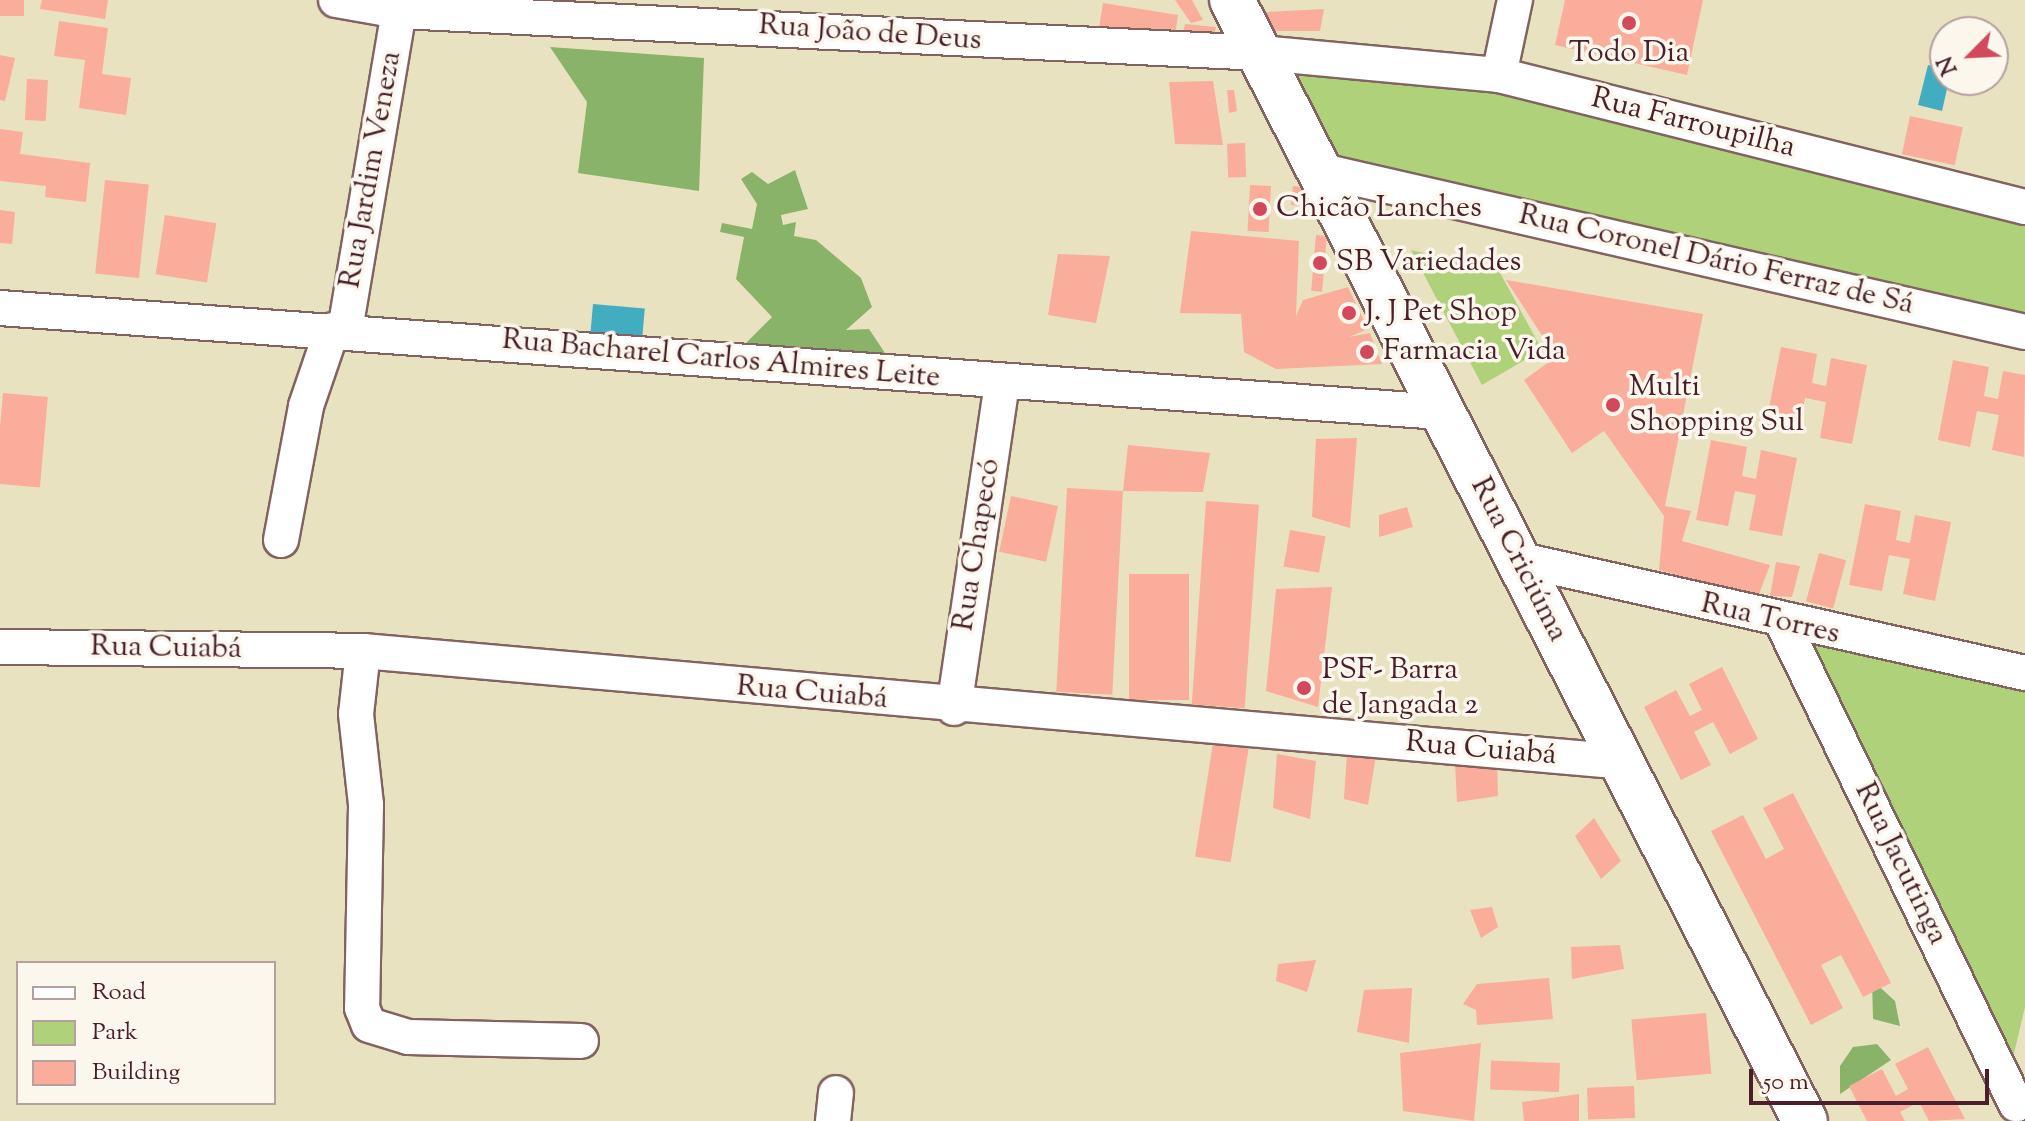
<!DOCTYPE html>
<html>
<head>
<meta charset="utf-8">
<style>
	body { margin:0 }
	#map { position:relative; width:2025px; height:1121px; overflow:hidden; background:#e9e2c1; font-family:"Sorts Mill Goudy",serif }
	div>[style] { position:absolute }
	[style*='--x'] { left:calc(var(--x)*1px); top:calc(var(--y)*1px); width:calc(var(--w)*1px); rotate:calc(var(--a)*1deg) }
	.green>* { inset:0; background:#aed17a }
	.forest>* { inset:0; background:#8ab36a }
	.water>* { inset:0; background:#42acc1; transform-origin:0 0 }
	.building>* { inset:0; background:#faad9a; transform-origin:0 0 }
	.roads { filter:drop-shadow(2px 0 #826360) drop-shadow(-2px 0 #826360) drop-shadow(0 2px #826360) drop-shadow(0 -2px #826360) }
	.minor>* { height:34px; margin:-17px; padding:0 17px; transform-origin:17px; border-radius:17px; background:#fff }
	.secondary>* { height:44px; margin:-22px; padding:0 22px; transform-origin:22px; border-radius:22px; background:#fff }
	.dots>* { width:22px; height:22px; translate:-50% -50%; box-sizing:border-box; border:4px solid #fbf7ec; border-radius:50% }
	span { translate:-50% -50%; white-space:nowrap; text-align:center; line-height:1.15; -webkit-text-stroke:7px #fbf7ec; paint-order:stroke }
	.street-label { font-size:30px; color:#4a1f2b }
	.poi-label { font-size:30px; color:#4a1f2b }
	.left { translate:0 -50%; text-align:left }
	.legend { position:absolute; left:16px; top:961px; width:260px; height:144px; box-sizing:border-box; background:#fbf7ec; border:2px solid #b4a19f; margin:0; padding:10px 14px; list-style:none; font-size:24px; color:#4a1f2b }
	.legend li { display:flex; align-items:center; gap:16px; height:40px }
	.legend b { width:40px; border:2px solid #b4a19f }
	.north { position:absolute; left:1929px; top:16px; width:80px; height:80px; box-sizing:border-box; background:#fbf7ec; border:2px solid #b4a19f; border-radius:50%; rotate:246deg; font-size:22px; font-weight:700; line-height:32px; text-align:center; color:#4a1f2b }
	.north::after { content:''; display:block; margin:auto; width:28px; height:36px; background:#d1495b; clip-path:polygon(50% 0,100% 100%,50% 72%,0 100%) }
	.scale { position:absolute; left:1749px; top:1069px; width:240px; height:36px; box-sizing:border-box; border:4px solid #4a1f2b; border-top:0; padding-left:10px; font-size:24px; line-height:28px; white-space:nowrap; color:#4a1f2b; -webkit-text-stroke:6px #fbf7ec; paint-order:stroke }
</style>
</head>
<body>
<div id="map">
	<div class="green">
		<i style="clip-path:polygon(1290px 73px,1475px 83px,2025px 206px,2025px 337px,1341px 176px)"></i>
		<i style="clip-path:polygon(1411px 250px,1498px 269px,1542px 350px,1482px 385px)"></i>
		<i style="clip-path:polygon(1781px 620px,2025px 673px,2025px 1007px,2007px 1083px)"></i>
	</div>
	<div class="forest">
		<i style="clip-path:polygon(550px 47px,704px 58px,699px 191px,578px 173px,587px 102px)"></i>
		<i style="clip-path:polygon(795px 170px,808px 209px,781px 215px,783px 225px,796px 222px,794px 236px,816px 240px,861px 278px,872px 307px,846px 330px,869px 329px,893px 365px,739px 350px,772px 317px,736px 279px,744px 237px,720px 232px,722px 223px,752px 229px,757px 204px,741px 179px,752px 172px,768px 184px)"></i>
		<i style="clip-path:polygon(1872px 980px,1895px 1001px,1900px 1026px,1873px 1019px)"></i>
		<i style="clip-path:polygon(1877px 1044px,1891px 1060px,1840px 1094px,1840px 1066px,1853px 1047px)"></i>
	</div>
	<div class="water">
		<i style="clip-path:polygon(1928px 65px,1945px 69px,1949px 80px,1942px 111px,1918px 105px)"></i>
		<i style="left:593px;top:304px;width:52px;height:34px;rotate:5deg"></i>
	</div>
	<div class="building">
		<i style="left:0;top:0;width:24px;height:16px"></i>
		<i style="clip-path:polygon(42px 0,108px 0,105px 19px,40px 9px)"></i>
		<i style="clip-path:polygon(1175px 0,1192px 0,1203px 20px,1191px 23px)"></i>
		<i style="clip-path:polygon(1565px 0,1703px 0,1687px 75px,1555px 45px)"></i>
		<i style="left:1103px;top:3px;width:76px;height:33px;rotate:9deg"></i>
		<i style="clip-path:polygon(1324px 9px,1320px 31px,1272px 31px,1266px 12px)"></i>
		<i style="clip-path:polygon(59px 21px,108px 28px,102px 74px,131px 78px,126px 115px,79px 108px,85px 60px,54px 56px)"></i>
		<i style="clip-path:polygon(1185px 24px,1216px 27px,1210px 52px,1179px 49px)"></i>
		<i style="clip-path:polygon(0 55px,15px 58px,5px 101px,0 100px)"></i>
		<i style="left:27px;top:79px;width:21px;height:41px;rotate:3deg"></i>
		<i style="clip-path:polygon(1213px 81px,1223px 145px,1175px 144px,1169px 82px)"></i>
		<i style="clip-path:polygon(1227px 90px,1234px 90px,1237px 111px,1229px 113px)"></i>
		<i style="left:1910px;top:116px;width:54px;height:39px;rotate:12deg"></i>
		<i style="clip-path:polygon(0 129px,23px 132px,20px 154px,90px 163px,86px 202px,45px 197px,46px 186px,0 181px)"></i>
		<i style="left:1245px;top:143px;width:34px;height:18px;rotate:88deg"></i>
		<i style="left:105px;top:180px;width:44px;height:94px;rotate:6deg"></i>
		<i style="left:1250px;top:185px;width:21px;height:46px;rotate:3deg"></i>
		<i style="left:1293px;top:186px;width:9px;height:19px;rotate:6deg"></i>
		<i style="clip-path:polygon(0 210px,15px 212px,12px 244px,0 243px)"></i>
		<i style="left:165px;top:215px;width:52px;height:60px;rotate:9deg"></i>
		<i style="clip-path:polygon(1191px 231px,1299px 241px,1296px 316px,1303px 300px,1348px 287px,1368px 329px,1349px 337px,1370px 333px,1382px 364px,1276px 369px,1244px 352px,1241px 314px,1180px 313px)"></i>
		<i style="left:1316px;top:235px;width:11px;height:56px;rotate:5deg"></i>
		<i style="clip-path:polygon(1058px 254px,1110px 256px,1096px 323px,1048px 315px)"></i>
		<i style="clip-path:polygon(1506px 280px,1703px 314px,1665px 506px,1691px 511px,1682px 541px,1770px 565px,1758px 597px,1659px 570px,1664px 516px,1604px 431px,1572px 453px,1524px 380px,1556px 357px)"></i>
		<i style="clip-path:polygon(1781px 347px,1817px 354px,1812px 383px,1826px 386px,1831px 358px,1867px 365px,1852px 444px,1820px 438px,1826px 402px,1805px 398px,1798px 434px,1765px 428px)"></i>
		<i style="clip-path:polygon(1953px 360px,1989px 367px,1984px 396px,1998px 399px,2003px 371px,2025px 375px,2024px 457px,1992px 450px,1999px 415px,1977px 411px,1970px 447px,1938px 440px)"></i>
		<i style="left:3px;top:393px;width:45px;height:91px;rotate:5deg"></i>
		<i style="clip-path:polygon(1357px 438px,1350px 528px,1312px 517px,1316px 439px)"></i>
		<i style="clip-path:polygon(1711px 440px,1747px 447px,1742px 476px,1756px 479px,1761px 450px,1797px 458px,1782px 536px,1749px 530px,1756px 495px,1735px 491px,1728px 526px,1696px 520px)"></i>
		<i style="clip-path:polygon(1128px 445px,1210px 453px,1203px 492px,1123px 491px)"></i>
		<i style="left:1067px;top:488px;width:56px;height:204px;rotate:3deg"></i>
		<i style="left:1011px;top:496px;width:48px;height:57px;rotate:12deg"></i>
		<i style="left:1206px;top:501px;width:53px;height:204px;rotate:4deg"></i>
		<i style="clip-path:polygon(1865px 504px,1901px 511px,1896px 540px,1910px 543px,1915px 515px,1951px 522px,1935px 601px,1903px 594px,1910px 559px,1889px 555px,1882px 591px,1849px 585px)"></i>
		<i style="clip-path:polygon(1407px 507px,1413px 527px,1379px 537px,1379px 515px)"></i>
		<i style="left:1290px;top:530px;width:36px;height:37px;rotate:10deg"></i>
		<i style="left:1819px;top:553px;width:28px;height:50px;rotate:15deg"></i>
		<i style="clip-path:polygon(1776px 562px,1800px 566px,1792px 597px,1770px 596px)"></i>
		<i style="left:1129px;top:574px;width:60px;height:126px"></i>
		<i style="clip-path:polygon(1332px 587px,1318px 707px,1266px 691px,1276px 589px)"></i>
		<i style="clip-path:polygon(1722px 667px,1758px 739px,1730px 754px,1713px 722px,1694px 732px,1711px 765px,1681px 780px,1644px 707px,1676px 690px,1690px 716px,1702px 710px,1689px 684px)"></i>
		<i style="left:1214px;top:737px;width:36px;height:121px;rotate:9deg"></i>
		<i style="clip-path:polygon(1347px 752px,1376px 755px,1368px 805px,1344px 799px)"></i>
		<i style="clip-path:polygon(1277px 754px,1316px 761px,1310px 819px,1273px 808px)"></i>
		<i style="clip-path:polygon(1497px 759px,1498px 796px,1457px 802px,1455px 763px)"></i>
		<i style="clip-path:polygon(1793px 793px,1891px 983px,1863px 997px,1841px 955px,1821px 965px,1843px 1008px,1811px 1025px,1711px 831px,1743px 815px,1766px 859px,1784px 849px,1763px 808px)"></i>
		<i style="clip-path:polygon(1594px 818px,1621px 861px,1601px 879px,1575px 836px)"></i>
		<i style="clip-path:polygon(1492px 907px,1498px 927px,1481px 938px,1470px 910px)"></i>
		<i style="clip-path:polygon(1620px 945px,1624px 969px,1572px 979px,1571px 947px)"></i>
		<i style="clip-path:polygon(1316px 960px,1307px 992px,1276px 981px,1278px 964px)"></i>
		<i style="clip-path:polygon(1549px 978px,1553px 1019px,1477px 1025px,1476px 1010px,1463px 1004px,1477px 984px)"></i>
		<i style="clip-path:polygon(1412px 988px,1409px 1043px,1357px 1032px,1364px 990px)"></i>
		<i style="left:1706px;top:1013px;width:61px;height:75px;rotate:85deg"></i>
		<i style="clip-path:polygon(1481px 1043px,1474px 1121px,1403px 1111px,1400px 1053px)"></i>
		<i style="clip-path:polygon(1928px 1047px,1965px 1119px,1929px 1121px,1919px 1102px,1900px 1112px,1905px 1121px,1867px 1121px,1849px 1086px,1882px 1069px,1896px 1096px,1908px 1089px,1895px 1064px)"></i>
		<i style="left:1560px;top:1063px;width:29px;height:69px;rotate:92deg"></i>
		<i style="left:1634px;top:1086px;width:32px;height:47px;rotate:88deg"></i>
		<i style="clip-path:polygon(1579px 1094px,1579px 1121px,1524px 1121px,1522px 1102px)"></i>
	</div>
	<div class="roads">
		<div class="minor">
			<i style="--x:336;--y:0;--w:64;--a:9.9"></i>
			<i style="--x:399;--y:11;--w:863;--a:2.79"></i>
			<i style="--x:1261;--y:53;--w:239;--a:5.3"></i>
			<i style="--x:1499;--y:75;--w:542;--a:14.09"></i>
			<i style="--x:1499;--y:75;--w:77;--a:-78"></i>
			<i style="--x:1314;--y:169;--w:729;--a:12.91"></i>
			<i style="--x:0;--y:308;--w:1446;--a:4.13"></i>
			<i style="--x:345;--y:330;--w:324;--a:-80.4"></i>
			<i style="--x:281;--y:540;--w:136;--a:-79.4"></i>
			<i style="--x:306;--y:406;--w:80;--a:-71.1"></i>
			<i style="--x:1517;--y:559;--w:521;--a:12.65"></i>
			<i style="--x:1783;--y:624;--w:534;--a:64.11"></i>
			<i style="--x:0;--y:647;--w:363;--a:0.6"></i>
			<i style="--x:363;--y:651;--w:1265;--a:5.03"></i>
			<i style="--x:363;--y:651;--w:63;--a:96.3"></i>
			<i style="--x:356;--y:714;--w:92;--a:83.7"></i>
			<i style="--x:366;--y:805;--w:203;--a:91.1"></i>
			<i style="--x:362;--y:1008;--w:18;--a:68"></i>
			<i style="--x:369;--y:1025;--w:41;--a:17.1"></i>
			<i style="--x:408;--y:1037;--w:173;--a:1.3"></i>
			<i style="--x:954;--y:708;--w:329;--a:-81.6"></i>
			<i style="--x:833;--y:1121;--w:28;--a:-84"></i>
		</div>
		<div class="secondary">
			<i style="--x:1232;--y:0;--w:1259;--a:62.93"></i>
		</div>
	</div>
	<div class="dots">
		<i style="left:1629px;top:23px;background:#d1495b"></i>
		<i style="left:1260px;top:209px;background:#d1495b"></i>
		<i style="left:1320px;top:263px;background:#d1495b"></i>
		<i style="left:1349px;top:313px;background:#d1495b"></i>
		<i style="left:1367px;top:352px;background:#d1495b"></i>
		<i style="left:1613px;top:405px;background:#d1495b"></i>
		<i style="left:1304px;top:688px;background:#d1495b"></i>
	</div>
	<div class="street-label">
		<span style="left:870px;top:34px;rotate:4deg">Rua João de Deus</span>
		<span style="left:1693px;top:124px;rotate:14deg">Rua Farroupilha</span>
		<span style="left:372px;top:170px;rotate:-80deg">Rua Jardim Veneza</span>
		<span style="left:1716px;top:261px;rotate:13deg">Rua Coronel Dário Ferraz de Sá</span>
		<span style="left:721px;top:360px;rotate:5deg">Rua Bacharel Carlos Almires Leite</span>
		<span style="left:978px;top:545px;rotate:-81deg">Rua Chapecó</span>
		<span style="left:1518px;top:560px;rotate:63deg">Rua Criciúma</span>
		<span style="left:1770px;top:620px;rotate:13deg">Rua Torres</span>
		<span style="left:166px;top:649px;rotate:1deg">Rua Cuiabá</span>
		<span style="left:812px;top:694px;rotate:5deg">Rua Cuiabá</span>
		<span style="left:1481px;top:750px;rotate:5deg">Rua Cuiabá</span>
		<span style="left:1900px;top:864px;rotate:64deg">Rua Jacutinga</span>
	</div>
	<div class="poi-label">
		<span style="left:1629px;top:54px">Todo Dia</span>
		<span class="left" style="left:1276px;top:209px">Chicão Lanches</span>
		<span class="left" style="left:1336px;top:263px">SB Variedades</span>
		<span class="left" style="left:1365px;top:313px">J. J Pet Shop</span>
		<span class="left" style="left:1383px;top:352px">Farmacia Vida</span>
		<span class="left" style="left:1629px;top:405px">Multi<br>Shopping Sul</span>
		<span class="left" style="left:1322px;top:688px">PSF- Barra<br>de Jangada 2</span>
	</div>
	<ul class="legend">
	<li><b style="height:10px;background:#fff"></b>Road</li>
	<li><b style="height:22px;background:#aed17a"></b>Park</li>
	<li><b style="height:22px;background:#faad9a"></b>Building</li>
	</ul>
	<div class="north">N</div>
	<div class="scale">50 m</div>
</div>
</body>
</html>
